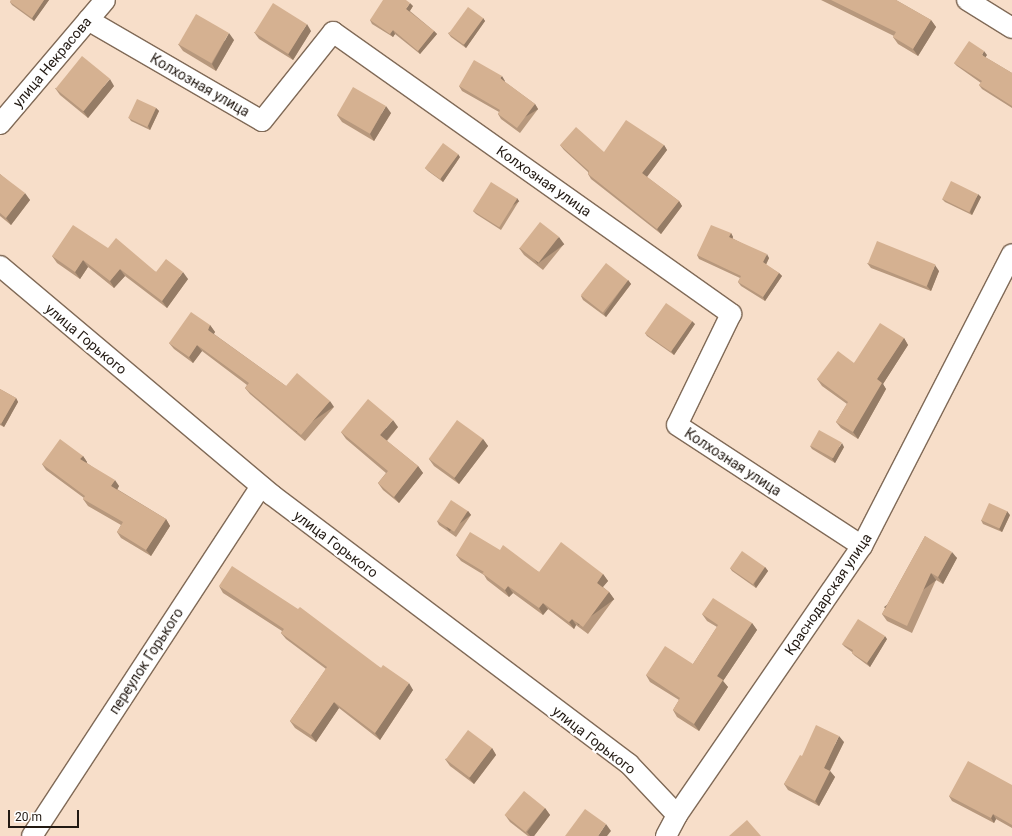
<!DOCTYPE html>
<html>
<head>
<meta charset="utf-8">
<style>
	body { margin:0 }
	#map { position:relative; width:1012px; height:836px; overflow:hidden; background:#f7dec9; font-family:Roboto,sans-serif }
	div>[style] { position:absolute }
	[style*='--x'] { left:calc(var(--x)*1px); top:calc(var(--y)*1px); width:calc(var(--w)*1px); rotate:calc(var(--a)*1deg) }
	.roads { filter:drop-shadow(1px 0 #806a57) drop-shadow(-1px 0 #806a57) drop-shadow(0 1px #806a57) drop-shadow(0 -1px #806a57) }
	.street>* { height:20px; margin:-10px; padding:0 10px; transform-origin:10px; border-radius:10px; background:#fff }
	.wall>* { inset:0; background:#b7987d }
	.shaded-wall>* { inset:0; background:#957c66; transform-origin:0 0 }
	.building>* { inset:0; background:#d5b191; transform-origin:0 0 }
	span { translate:-50% -50%; white-space:nowrap; text-align:center; line-height:1.15; -webkit-text-stroke:4px #fff; paint-order:stroke }
	.street-label { font-size:14px; color:#221912 }
	.scale { position:absolute; left:8px; top:810px; width:71px; height:18px; box-sizing:border-box; border:2px solid #221912; border-top:0; padding-left:5px; font-size:12px; line-height:14px; white-space:nowrap; color:#221912; -webkit-text-stroke:3px #fff; paint-order:stroke }
</style>
</head>
<body>
<div id="map">
	<div class="roads">
		<div class="street">
			<i style="--x:967;--y:0;--w:53;--a:31.9"></i>
			<i style="--x:88;--y:20;--w:201;--a:30.1"></i>
			<i style="--x:262;--y:121;--w:114;--a:-51.4"></i>
			<i style="--x:333;--y:32;--w:488;--a:35.3"></i>
			<i style="--x:731;--y:314;--w:123;--a:115.9"></i>
			<i style="--x:677;--y:425;--w:221;--a:33.2"></i>
			<i style="--x:0;--y:124;--w:162;--a:-49.7"></i>
			<i style="--x:0;--y:266;--w:356;--a:40.1"></i>
			<i style="--x:272;--y:495;--w:447;--a:37"></i>
			<i style="--x:629;--y:764;--w:70;--a:46.7"></i>
			<i style="--x:32;--y:836;--w:418;--a:-56.8"></i>
			<i style="--x:666;--y:836;--w:24;--a:-62"></i>
			<i style="--x:677;--y:815;--w:326;--a:-55.5"></i>
			<i style="--x:862;--y:546;--w:328;--a:-62.8"></i>
		</div>
	</div>
	<div class="wall">
		<i style="clip-path:polygon(10px 0,49px 0,34px 21px,12px 5px,10px 2px,11px 0)"></i>
		<i style="clip-path:polygon(821px 0,896px 0,931px 20px,936px 27px,918px 56px,898px 44px,893px 37px,894px 36px)"></i>
		<i style="clip-path:polygon(413px 6px,410px 11px,434px 31px,437px 34px,420px 54px,395px 34px,393px 37px,372px 24px,370px 20px)"></i>
		<i style="clip-path:polygon(483px 18px,485px 21px,466px 48px,451px 37px,448px 33px)"></i>
		<i style="clip-path:polygon(311px 31px,293px 60px,259px 39px,254px 32px)"></i>
		<i style="clip-path:polygon(234px 40px,216px 71px,183px 51px,178px 44px)"></i>
		<i style="clip-path:polygon(987px 55px,985px 57px,1012px 73px,1012px 108px,982px 89px,979px 85px,981px 83px,957px 66px,954px 63px)"></i>
		<i style="clip-path:polygon(505px 81px,505px 82px,535px 104px,538px 109px,520px 133px,501px 119px,498px 114px,499px 112px,462px 91px,459px 86px)"></i>
		<i style="clip-path:polygon(114px 86px,88px 118px,60px 95px,55px 88px)"></i>
		<i style="clip-path:polygon(156px 108px,159px 111px,150px 130px,131px 121px,129px 118px)"></i>
		<i style="clip-path:polygon(391px 113px,374px 141px,342px 122px,337px 115px)"></i>
		<i style="clip-path:polygon(560px 145px,604px 152px,664px 145px,667px 150px,647px 177px,679px 201px,682px 206px,661px 234px,591px 179px,588px 174px,588px 172px,564px 150px)"></i>
		<i style="clip-path:polygon(460px 157px,443px 182px,428px 171px,425px 168px)"></i>
		<i style="clip-path:polygon(0 174px,30px 200px,11px 225px,0 216px)"></i>
		<i style="clip-path:polygon(981px 197px,972px 215px,945px 202px,942px 199px)"></i>
		<i style="clip-path:polygon(519px 201px,501px 230px,476px 214px,473px 211px)"></i>
		<i style="clip-path:polygon(731px 233px,733px 237px,732px 238px,769px 258px,766px 265px,779px 273px,782px 276px,765px 301px,741px 286px,738px 282px,740px 278px,699px 259px,697px 255px)"></i>
		<i style="clip-path:polygon(564px 244px,543px 270px,524px 255px,519px 248px)"></i>
		<i style="clip-path:polygon(108px 248px,156px 272px,188px 279px,167px 308px,125px 276px,114px 288px,88px 267px,80px 279px,57px 263px,52px 256px)"></i>
		<i style="clip-path:polygon(867px 263px,939px 271px,931px 291px,871px 268px)"></i>
		<i style="clip-path:polygon(628px 280px,631px 284px,606px 317px,583px 300px,581px 296px)"></i>
		<i style="clip-path:polygon(695px 324px,674px 355px,647px 336px,645px 333px)"></i>
		<i style="clip-path:polygon(210px 325px,215px 332px,214px 334px,286px 386px,334px 407px,305px 441px,250px 394px,245px 388px,247px 385px,202px 351px,193px 363px,174px 349px,169px 343px)"></i>
		<i style="clip-path:polygon(904px 338px,908px 345px,883px 384px,886px 389px,858px 439px,841px 428px,836px 422px,847px 404px,822px 386px,817px 379px,854px 363px)"></i>
		<i style="clip-path:polygon(0 389px,16px 398px,18px 402px,4px 427px,0 425px)"></i>
		<i style="clip-path:polygon(398px 427px,387px 441px,418px 466px,423px 473px,399px 503px,383px 490px,378px 483px,386px 473px,346px 439px,341px 432px)"></i>
		<i style="clip-path:polygon(483px 439px,488px 446px,459px 484px,434px 466px,429px 459px)"></i>
		<i style="clip-path:polygon(810px 446px,844px 447px,835px 463px,812px 449px)"></i>
		<i style="clip-path:polygon(83px 456px,87px 462px,87px 463px,119px 486px,117px 489px,166px 519px,170px 526px,151px 556px,121px 538px,117px 532px,121px 525px,88px 506px,83px 499px,84px 498px,46px 470px,42px 464px)"></i>
		<i style="clip-path:polygon(468px 511px,471px 515px,456px 537px,439px 525px,437px 521px)"></i>
		<i style="clip-path:polygon(1010px 515px,1002px 532px,983px 524px,981px 520px)"></i>
		<i style="clip-path:polygon(925px 536px,957px 558px,943px 584px,936px 580px,912px 633px,887px 621px,882px 614px)"></i>
		<i style="clip-path:polygon(500px 550px,539px 572px,603px 574px,608px 581px,603px 587px,609px 592px,614px 599px,588px 634px,576px 625px,574px 629px,548px 609px,543px 615px,513px 593px,509px 597px,487px 580px,484px 575px,461px 561px,456px 555px)"></i>
		<i style="clip-path:polygon(765px 567px,768px 571px,756px 588px,732px 571px,730px 568px)"></i>
		<i style="clip-path:polygon(219px 586px,381px 668px,413px 690px,380px 740px,339px 708px,316px 742px,295px 728px,290px 721px,326px 669px,286px 639px,281px 633px,282px 631px,223px 593px)"></i>
		<i style="clip-path:polygon(702px 614px,752px 623px,757px 630px,723px 681px,728px 687px,699px 731px,677px 717px,673px 710px,679px 700px,650px 682px,646px 675px,693px 664px,717px 627px,707px 621px)"></i>
		<i style="clip-path:polygon(887px 639px,870px 667px,855px 656px,852px 653px,852px 652px,845px 647px,842px 644px)"></i>
		<i style="clip-path:polygon(844px 742px,830px 771px,835px 777px,819px 806px,788px 790px,784px 784px,802px 756px)"></i>
		<i style="clip-path:polygon(492px 748px,496px 755px,474px 784px,450px 766px,445px 759px)"></i>
		<i style="clip-path:polygon(1012px 785px,1012px 828px,996px 819px,994px 823px,952px 801px,949px 796px)"></i>
		<i style="clip-path:polygon(545px 808px,550px 815px,534px 836px,528px 836px,510px 822px,505px 815px)"></i>
	</div>
	<div class="shaded-wall">
		<i style="clip-path:polygon(44px 0,49px 0,34px 21px,32px 18px)"></i>
		<i style="clip-path:polygon(410px 3px,413px 6px,409px 12px,406px 9px)"></i>
		<i style="clip-path:polygon(483px 18px,485px 21px,466px 48px,463px 44px)"></i>
		<i style="clip-path:polygon(931px 20px,936px 27px,918px 56px,913px 49px)"></i>
		<i style="clip-path:polygon(307px 24px,311px 31px,293px 60px,288px 54px)"></i>
		<i style="clip-path:polygon(393px 30px,395px 34px,393px 37px,390px 34px)"></i>
		<i style="clip-path:polygon(434px 31px,437px 34px,420px 54px,418px 51px)"></i>
		<i style="clip-path:polygon(229px 33px,234px 40px,216px 71px,212px 64px)"></i>
		<i style="clip-path:polygon(984px 51px,987px 55px,985px 58px,982px 55px)"></i>
		<i style="clip-path:polygon(502px 76px,505px 81px,504px 83px,500px 78px)"></i>
		<i style="clip-path:polygon(110px 79px,114px 86px,88px 118px,83px 111px)"></i>
		<i style="left:535px;top:104px;width:6px;height:30px;rotate:59deg"></i>
		<i style="clip-path:polygon(386px 106px,391px 113px,374px 141px,370px 134px)"></i>
		<i style="clip-path:polygon(156px 108px,159px 111px,150px 130px,148px 126px)"></i>
		<i style="clip-path:polygon(664px 145px,667px 150px,646px 178px,642px 173px)"></i>
		<i style="clip-path:polygon(458px 154px,460px 157px,443px 182px,440px 178px)"></i>
		<i style="clip-path:polygon(25px 193px,30px 200px,11px 225px,6px 218px)"></i>
		<i style="clip-path:polygon(978px 194px,981px 197px,972px 215px,970px 212px)"></i>
		<i style="left:517px;top:198px;width:4px;height:34px;rotate:56deg"></i>
		<i style="clip-path:polygon(679px 201px,682px 206px,661px 234px,657px 229px)"></i>
		<i style="clip-path:polygon(731px 233px,733px 237px,732px 240px,729px 237px)"></i>
		<i style="left:559px;top:237px;width:9px;height:33px;rotate:54deg"></i>
		<i style="clip-path:polygon(767px 254px,769px 258px,765px 266px,763px 262px)"></i>
		<i style="clip-path:polygon(83px 260px,88px 267px,80px 279px,75px 272px)"></i>
		<i style="clip-path:polygon(935px 265px,939px 271px,931px 291px,927px 286px)"></i>
		<i style="clip-path:polygon(120px 269px,125px 276px,114px 288px,110px 281px)"></i>
		<i style="clip-path:polygon(183px 272px,188px 279px,167px 308px,162px 301px)"></i>
		<i style="clip-path:polygon(779px 273px,782px 276px,765px 301px,763px 297px)"></i>
		<i style="clip-path:polygon(628px 280px,631px 284px,606px 317px,604px 314px)"></i>
		<i style="clip-path:polygon(692px 321px,695px 324px,674px 355px,671px 351px)"></i>
		<i style="clip-path:polygon(210px 325px,215px 332px,212px 336px,208px 330px)"></i>
		<i style="clip-path:polygon(904px 338px,908px 345px,883px 384px,886px 389px,858px 439px,853px 432px,877px 379px)"></i>
		<i style="clip-path:polygon(197px 345px,202px 351px,193px 363px,189px 357px)"></i>
		<i style="clip-path:polygon(16px 398px,18px 402px,4px 427px,1px 424px)"></i>
		<i style="left:330px;top:401px;width:7px;height:45px;rotate:56deg"></i>
		<i style="clip-path:polygon(393px 420px,398px 427px,385px 442px,380px 435px)"></i>
		<i style="clip-path:polygon(483px 439px,488px 446px,459px 484px,454px 478px)"></i>
		<i style="clip-path:polygon(842px 443px,844px 447px,835px 463px,832px 459px)"></i>
		<i style="clip-path:polygon(83px 456px,87px 462px,85px 465px,80px 459px)"></i>
		<i style="clip-path:polygon(418px 466px,423px 473px,399px 503px,394px 497px)"></i>
		<i style="clip-path:polygon(115px 480px,119px 486px,116px 492px,111px 486px)"></i>
		<i style="left:468px;top:511px;width:5px;height:27px;rotate:53deg"></i>
		<i style="clip-path:polygon(1007px 511px,1010px 515px,1002px 532px,999px 529px)"></i>
		<i style="clip-path:polygon(166px 519px,170px 526px,151px 556px,146px 550px)"></i>
		<i style="clip-path:polygon(952px 552px,957px 558px,943px 584px,938px 577px)"></i>
		<i style="clip-path:polygon(765px 567px,768px 571px,756px 588px,754px 584px)"></i>
		<i style="left:931px;top:573px;width:9px;height:58px;rotate:54deg"></i>
		<i style="clip-path:polygon(603px 574px,608px 581px,601px 589px,597px 583px)"></i>
		<i style="clip-path:polygon(508px 586px,513px 593px,509px 597px,505px 590px)"></i>
		<i style="left:609px;top:592px;width:9px;height:44px;rotate:54deg"></i>
		<i style="clip-path:polygon(543px 603px,548px 609px,543px 615px,539px 608px)"></i>
		<i style="clip-path:polygon(572px 619px,576px 625px,574px 629px,569px 622px)"></i>
		<i style="clip-path:polygon(752px 623px,757px 630px,723px 681px,728px 687px,699px 731px,694px 724px,717px 676px)"></i>
		<i style="clip-path:polygon(885px 636px,887px 639px,870px 667px,867px 663px)"></i>
		<i style="clip-path:polygon(409px 683px,413px 690px,380px 740px,375px 733px)"></i>
		<i style="clip-path:polygon(334px 702px,339px 708px,316px 742px,311px 735px)"></i>
		<i style="clip-path:polygon(839px 736px,844px 742px,828px 774px,824px 768px)"></i>
		<i style="clip-path:polygon(492px 748px,496px 755px,474px 784px,469px 778px)"></i>
		<i style="clip-path:polygon(830px 771px,835px 777px,819px 806px,815px 801px)"></i>
		<i style="clip-path:polygon(545px 808px,550px 815px,534px 836px,530px 836px,527px 832px)"></i>
		<i style="clip-path:polygon(993px 814px,996px 819px,994px 823px,991px 818px)"></i>
		<i style="clip-path:polygon(606px 824px,611px 831px,607px 836px,598px 836px)"></i>
	</div>
	<div class="building">
		<i style="clip-path:polygon(11px 0,44px 0,32px 18px,10px 2px)"></i>
		<i style="clip-path:polygon(383px 0,406px 0,410px 3px,406px 9px,434px 31px,418px 51px,393px 30px,390px 34px,370px 20px)"></i>
		<i style="clip-path:polygon(831px 0,896px 0,931px 20px,913px 49px,893px 37px,896px 32px)"></i>
		<i style="left:273px;top:3px;width:40px;height:35px;rotate:32deg"></i>
		<i style="left:468px;top:7px;width:19px;height:33px;rotate:36deg"></i>
		<i style="left:196px;top:14px;width:38px;height:35px;rotate:30deg"></i>
		<i style="clip-path:polygon(969px 41px,984px 51px,982px 55px,1012px 73px,1012px 106px,979px 85px,982px 81px,954px 63px)"></i>
		<i style="left:82px;top:56px;width:36px;height:42px;rotate:39deg"></i>
		<i style="clip-path:polygon(474px 60px,502px 76px,500px 78px,535px 104px,517px 128px,498px 114px,500px 110px,459px 86px)"></i>
		<i style="left:353px;top:87px;width:38px;height:32px;rotate:30deg"></i>
		<i style="left:137px;top:99px;width:21px;height:21px;rotate:25deg"></i>
		<i style="clip-path:polygon(626px 120px,664px 145px,642px 173px,679px 201px,657px 229px,588px 174px,589px 171px,560px 145px,576px 127px,604px 152px)"></i>
		<i style="left:443px;top:143px;width:19px;height:31px;rotate:36deg"></i>
		<i style="clip-path:polygon(0 174px,25px 193px,6px 218px,0 213px)"></i>
		<i style="left:951px;top:181px;width:30px;height:20px;rotate:26deg"></i>
		<i style="left:491px;top:182px;width:31px;height:34px;rotate:32deg"></i>
		<i style="left:540px;top:222px;width:24px;height:33px;rotate:38deg"></i>
		<i style="clip-path:polygon(73px 225px,108px 248px,116px 238px,156px 272px,166px 259px,183px 272px,162px 301px,120px 269px,110px 281px,83px 260px,75px 272px,52px 256px)"></i>
		<i style="clip-path:polygon(711px 225px,731px 233px,729px 237px,767px 254px,763px 262px,779px 273px,763px 297px,738px 282px,741px 276px,697px 255px)"></i>
		<i style="left:877px;top:241px;width:63px;height:24px;rotate:22deg"></i>
		<i style="left:606px;top:263px;width:28px;height:41px;rotate:38deg"></i>
		<i style="left:666px;top:303px;width:32px;height:37px;rotate:35deg"></i>
		<i style="clip-path:polygon(191px 312px,210px 325px,208px 330px,286px 386px,297px 373px,330px 401px,301px 435px,245px 388px,249px 383px,197px 345px,189px 357px,169px 343px)"></i>
		<i style="clip-path:polygon(880px 323px,904px 338px,877px 379px,882px 383px,853px 432px,836px 422px,848px 402px,817px 379px,838px 351px,854px 363px)"></i>
		<i style="clip-path:polygon(0 389px,16px 398px,1px 424px,0 423px)"></i>
		<i style="clip-path:polygon(368px 399px,393px 420px,380px 435px,418px 466px,394px 497px,378px 483px,388px 471px,341px 432px)"></i>
		<i style="left:457px;top:420px;width:32px;height:48px;rotate:36deg"></i>
		<i style="left:819px;top:430px;width:26px;height:18px;rotate:29deg"></i>
		<i style="clip-path:polygon(60px 439px,83px 456px,80px 459px,115px 480px,111px 486px,166px 519px,146px 550px,117px 532px,123px 522px,83px 499px,85px 496px,42px 464px)"></i>
		<i style="left:451px;top:500px;width:20px;height:25px;rotate:33deg"></i>
		<i style="left:989px;top:503px;width:20px;height:19px;rotate:24deg"></i>
		<i style="clip-path:polygon(470px 532px,500px 550px,503px 545px,539px 572px,561px 542px,603px 574px,597px 583px,609px 592px,583px 627px,572px 619px,569px 622px,543px 603px,539px 608px,508px 586px,505px 590px,482px 573px,484px 572px,456px 555px)"></i>
		<i style="clip-path:polygon(925px 536px,952px 552px,938px 577px,931px 573px,907px 626px,882px 614px)"></i>
		<i style="left:742px;top:551px;width:28px;height:21px;rotate:35deg"></i>
		<i style="clip-path:polygon(232px 566px,298px 609px,300px 607px,381px 668px,383px 665px,409px 683px,375px 733px,334px 702px,311px 735px,290px 721px,327px 667px,281px 633px,284px 629px,219px 586px)"></i>
		<i style="clip-path:polygon(713px 598px,752px 623px,717px 676px,723px 680px,694px 724px,673px 710px,680px 698px,646px 675px,665px 646px,693px 664px,718px 625px,702px 614px)"></i>
		<i style="clip-path:polygon(858px 619px,885px 636px,867px 663px,852px 653px,853px 650px,842px 644px)"></i>
		<i style="clip-path:polygon(816px 725px,839px 736px,824px 768px,830px 771px,815px 801px,784px 784px,800px 755px,802px 756px)"></i>
		<i style="left:468px;top:730px;width:30px;height:37px;rotate:37deg"></i>
		<i style="clip-path:polygon(968px 761px,1012px 785px,1012px 825px,993px 814px,991px 818px,949px 796px)"></i>
		<i style="left:524px;top:791px;width:27px;height:31px;rotate:39deg"></i>
		<i style="clip-path:polygon(585px 809px,606px 824px,598px 836px,565px 836px)"></i>
		<i style="clip-path:polygon(747px 820px,761px 836px,729px 836px)"></i>
	</div>
	<div class="street-label">
		<span style="left:52px;top:62px;rotate:-50deg">улица Некрасова</span>
		<span style="left:200px;top:85px;rotate:30deg">Колхозная улица</span>
		<span style="left:544px;top:181px;rotate:35deg">Колхозная улица</span>
		<span style="left:86px;top:339px;rotate:40deg">улица Горького</span>
		<span style="left:733px;top:462px;rotate:33deg">Колхозная улица</span>
		<span style="left:336px;top:544px;rotate:37deg">улица Горького</span>
		<span style="left:828px;top:594px;rotate:-56deg">Краснодарская улица</span>
		<span style="left:146px;top:661px;rotate:-57deg">переулок Горького</span>
		<span style="left:594px;top:740px;rotate:38deg">улица Горького</span>
	</div>
	<div class="scale">20 m</div>
</div>
</body>
</html>
